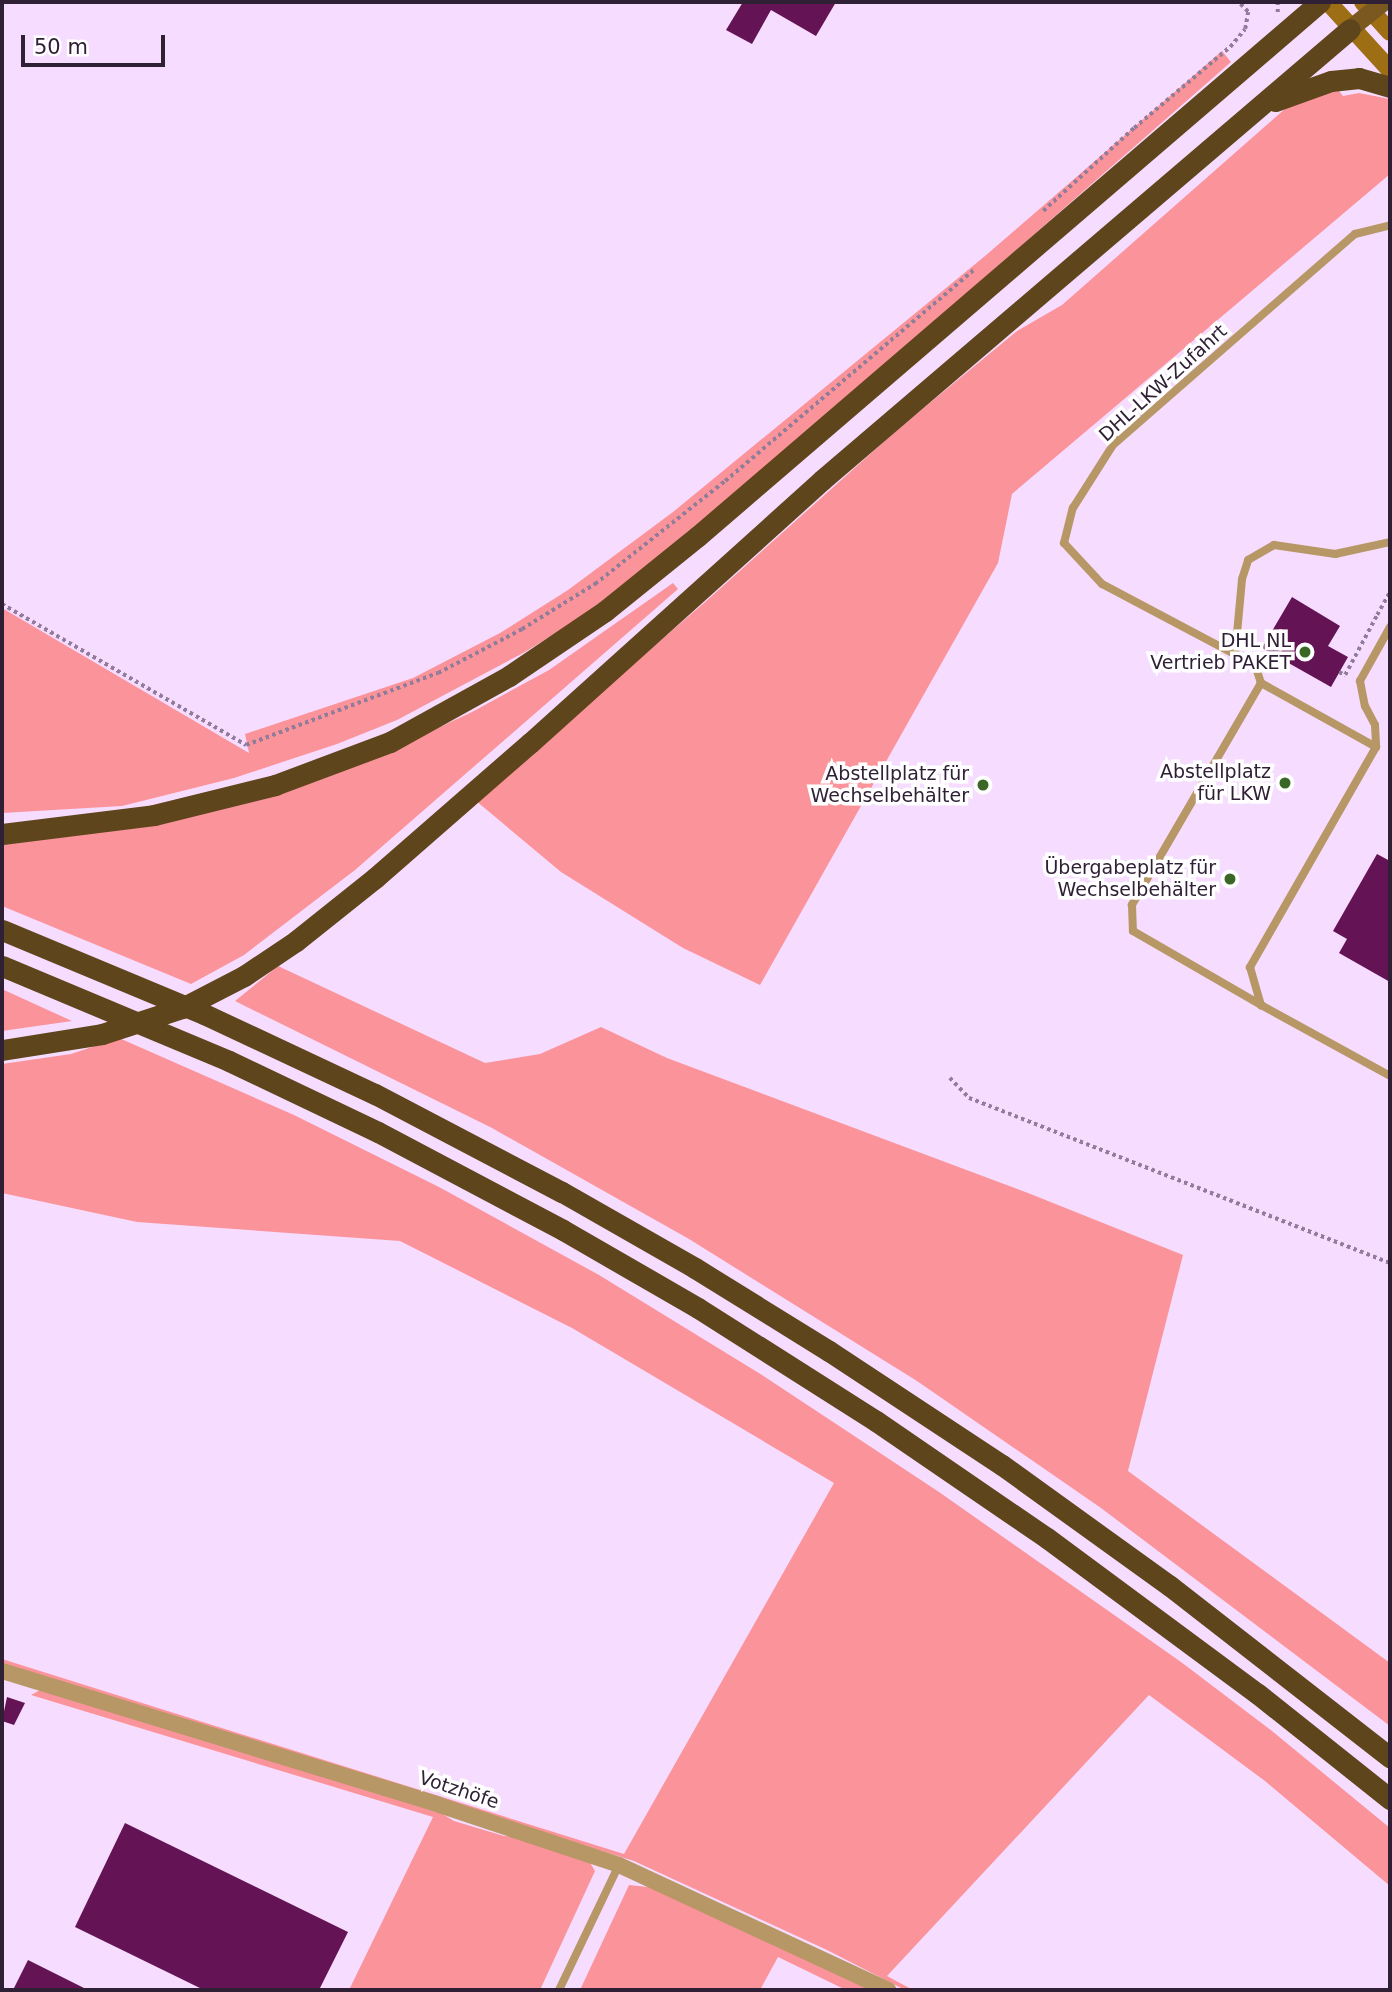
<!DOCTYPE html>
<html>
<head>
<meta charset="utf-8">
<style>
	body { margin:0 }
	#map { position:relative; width:1392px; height:1992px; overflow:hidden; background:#f6dcff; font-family:"DejaVu Sans",sans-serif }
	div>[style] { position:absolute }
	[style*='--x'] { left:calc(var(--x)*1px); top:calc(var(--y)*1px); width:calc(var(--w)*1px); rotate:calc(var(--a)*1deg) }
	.green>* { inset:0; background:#fb949a }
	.building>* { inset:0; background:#641455 }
	.path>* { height:3.5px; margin-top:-1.75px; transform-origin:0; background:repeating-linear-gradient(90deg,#917c99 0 3.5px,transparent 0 7px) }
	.service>* { height:8px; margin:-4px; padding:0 4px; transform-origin:4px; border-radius:4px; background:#b79766 }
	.minor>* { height:16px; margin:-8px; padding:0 8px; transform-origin:8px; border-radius:8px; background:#b79766 }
	.secondary>* { height:18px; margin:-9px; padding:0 9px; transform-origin:9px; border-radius:9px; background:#9e6e14 }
	.primary>* { height:18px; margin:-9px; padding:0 9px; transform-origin:9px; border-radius:9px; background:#7a581f }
	.motorway>* { height:21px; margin:-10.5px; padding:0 10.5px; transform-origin:10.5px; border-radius:10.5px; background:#5e451b }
	.dots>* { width:19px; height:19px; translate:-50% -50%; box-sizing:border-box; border:4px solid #fff; border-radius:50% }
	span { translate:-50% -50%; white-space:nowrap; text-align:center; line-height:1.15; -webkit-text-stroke:7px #fff; paint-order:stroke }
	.street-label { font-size:19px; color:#302036 }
	.poi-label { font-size:19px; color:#302036 }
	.right { translate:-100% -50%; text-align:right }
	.frame { position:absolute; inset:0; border:4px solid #302036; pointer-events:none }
	.scale { position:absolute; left:21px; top:35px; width:144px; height:32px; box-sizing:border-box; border:4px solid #302036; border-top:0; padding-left:9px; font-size:21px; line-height:24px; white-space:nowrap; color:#302036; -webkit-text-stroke:5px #fff; paint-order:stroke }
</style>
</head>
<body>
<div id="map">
	<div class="green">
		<i style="clip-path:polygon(1222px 51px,1231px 62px,855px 391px,611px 599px,525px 652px,397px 720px,337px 744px,234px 778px,122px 806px,2px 813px,2px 608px,249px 753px,245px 734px,413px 678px,500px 633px,568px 590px,673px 512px,985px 256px)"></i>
		<i style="clip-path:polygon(1335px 86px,1343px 96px,1359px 93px,1390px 99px,1390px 174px,1012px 494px,998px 563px,760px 985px,683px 948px,561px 872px,475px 800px,704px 603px,897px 430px,1017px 331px,1062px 305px,1286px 108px,1314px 92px)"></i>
		<i style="clip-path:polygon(673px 583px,678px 589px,355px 870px,244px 955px,191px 984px,2px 906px,2px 841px,397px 747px,472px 712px,549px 670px)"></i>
		<i style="clip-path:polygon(278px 966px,485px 1063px,540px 1054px,601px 1027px,667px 1058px,1028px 1193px,1183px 1255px,1128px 1471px,1390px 1663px,1390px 1726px,1101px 1508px,917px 1381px,689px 1239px,492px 1128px,235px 1001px)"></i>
		<i style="clip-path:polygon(2px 989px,4px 990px,72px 1021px,2px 1031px)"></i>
		<i style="clip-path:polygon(119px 1038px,294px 1115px,439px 1187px,599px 1275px,762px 1375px,939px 1492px,1181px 1662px,1272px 1731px,1390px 1828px,1390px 1886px,1265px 1781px,1149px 1695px,887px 1976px,913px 1990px,905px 1990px,827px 1950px,634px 1861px,2px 1665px,2px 1659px,624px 1854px,834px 1483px,572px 1328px,400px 1241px,137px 1222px,2px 1193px,2px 1064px,71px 1054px)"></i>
		<i style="clip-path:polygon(42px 1689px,436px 1810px,454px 1821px,504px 1836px,524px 1837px,588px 1859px,595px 1871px,540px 1990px,349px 1990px,433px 1817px,31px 1695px)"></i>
		<i style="clip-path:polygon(629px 1885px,657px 1888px,875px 1990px,846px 1990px,778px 1957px,760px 1990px,580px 1990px)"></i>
	</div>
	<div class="building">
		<i style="clip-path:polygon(743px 2px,836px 2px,816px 36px,771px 10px,752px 44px,726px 30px)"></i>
		<i style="clip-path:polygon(1292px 597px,1340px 626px,1328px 646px,1348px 657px,1331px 687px,1262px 648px)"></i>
		<i style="clip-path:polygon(1377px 854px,1390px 861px,1390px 982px,1339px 953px,1347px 939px,1333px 931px)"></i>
		<i style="clip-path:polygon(7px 1697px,25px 1703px,14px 1725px,2px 1721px)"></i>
		<i style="clip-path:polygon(125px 1823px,348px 1932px,319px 1990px,204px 1990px,75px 1927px)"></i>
		<i style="clip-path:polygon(28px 1960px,88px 1990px,13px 1990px)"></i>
	</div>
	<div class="path">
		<i style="--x:1278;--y:2;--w:12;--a:90"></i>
		<i style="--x:1043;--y:211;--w:123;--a:-42.4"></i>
		<i style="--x:1134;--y:128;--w:126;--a:-40.2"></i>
		<i style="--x:1230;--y:47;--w:23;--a:-50"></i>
		<i style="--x:1245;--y:29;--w:17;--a:-80"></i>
		<i style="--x:1248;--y:12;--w:14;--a:-135"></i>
		<i style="--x:2;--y:604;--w:282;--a:30"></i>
		<i style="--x:246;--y:745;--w:205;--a:-20.6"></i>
		<i style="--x:438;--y:673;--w:95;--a:-27.6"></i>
		<i style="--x:522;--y:629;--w:86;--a:-31.7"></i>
		<i style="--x:595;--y:584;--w:166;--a:-38.4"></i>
		<i style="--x:725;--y:481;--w:326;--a:-40.3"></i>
		<i style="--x:1377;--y:615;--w:26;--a:-61"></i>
		<i style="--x:1339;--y:672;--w:7;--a:27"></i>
		<i style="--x:1345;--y:675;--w:68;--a:-61.9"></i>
		<i style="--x:950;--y:1078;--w:28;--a:46"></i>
		<i style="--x:969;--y:1098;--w:452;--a:21.4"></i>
	</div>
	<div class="service">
		<i style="--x:1390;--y:627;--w:62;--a:119.1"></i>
		<i style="--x:1360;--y:681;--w:25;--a:79"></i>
		<i style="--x:1365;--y:706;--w:21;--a:62"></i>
		<i style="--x:1375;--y:725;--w:22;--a:87"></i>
		<i style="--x:1376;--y:747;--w:254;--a:119.8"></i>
		<i style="--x:1250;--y:967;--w:40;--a:74"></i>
		<i style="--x:1261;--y:1005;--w:147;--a:28.8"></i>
		<i style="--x:1235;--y:655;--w:76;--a:-84.7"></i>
		<i style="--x:1242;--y:579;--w:20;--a:-72"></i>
		<i style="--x:1248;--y:560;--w:30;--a:-30"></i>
		<i style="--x:1274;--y:545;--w:62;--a:8.4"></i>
		<i style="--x:1335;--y:554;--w:56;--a:-12.3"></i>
		<i style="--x:1261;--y:683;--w:257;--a:120.2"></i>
		<i style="--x:1132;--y:905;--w:26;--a:88"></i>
		<i style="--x:1133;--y:931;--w:148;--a:30"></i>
		<i style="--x:1376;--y:747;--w:132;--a:-150.9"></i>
		<i style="--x:1261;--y:683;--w:19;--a:-108"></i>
		<i style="--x:1255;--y:665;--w:173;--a:-152.1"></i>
		<i style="--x:1102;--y:584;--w:56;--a:-132.8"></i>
		<i style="--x:1064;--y:543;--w:36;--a:-76"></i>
		<i style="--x:1073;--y:508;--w:75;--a:-57.6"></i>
		<i style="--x:1113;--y:445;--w:321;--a:-41.1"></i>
		<i style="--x:1355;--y:234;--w:36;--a:-14"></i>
		<i style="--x:559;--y:1990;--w:139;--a:-64.4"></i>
	</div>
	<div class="minor">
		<i style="--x:2;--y:1671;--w:457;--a:17"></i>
		<i style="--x:439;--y:1805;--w:190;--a:18.4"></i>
		<i style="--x:619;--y:1865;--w:297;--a:24.9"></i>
	</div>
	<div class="secondary">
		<i style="--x:1328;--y:2;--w:92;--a:47.6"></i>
		<i style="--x:1363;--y:2;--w:40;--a:48"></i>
	</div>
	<div class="primary">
		<i style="--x:1350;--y:29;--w:43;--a:-38.5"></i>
	</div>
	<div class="motorway">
		<i style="--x:1275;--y:101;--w:59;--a:-19.7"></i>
		<i style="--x:1331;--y:81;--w:28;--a:-6"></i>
		<i style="--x:1359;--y:78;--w:32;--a:16"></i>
		<i style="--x:2;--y:834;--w:153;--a:-7.1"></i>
		<i style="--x:154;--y:815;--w:125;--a:-13.9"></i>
		<i style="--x:275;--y:785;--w:123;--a:-20.5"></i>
		<i style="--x:390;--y:742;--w:136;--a:-29"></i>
		<i style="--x:509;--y:676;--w:116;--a:-34.1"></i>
		<i style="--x:605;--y:611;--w:119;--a:-38.9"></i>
		<i style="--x:698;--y:536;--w:820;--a:-40.65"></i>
		<i style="--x:2;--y:930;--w:219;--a:22.6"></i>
		<i style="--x:204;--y:1014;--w:189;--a:25.1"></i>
		<i style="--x:375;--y:1094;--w:211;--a:27.7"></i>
		<i style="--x:562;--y:1192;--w:153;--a:29.7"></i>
		<i style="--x:695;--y:1268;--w:158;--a:31.8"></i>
		<i style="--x:829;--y:1351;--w:207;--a:33.4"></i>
		<i style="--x:1002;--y:1465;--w:207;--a:35.8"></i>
		<i style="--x:1170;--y:1586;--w:279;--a:37.9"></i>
		<i style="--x:2;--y:966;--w:246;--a:22.7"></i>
		<i style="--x:229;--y:1061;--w:165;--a:25.5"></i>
		<i style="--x:378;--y:1132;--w:209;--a:27.9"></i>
		<i style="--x:563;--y:1230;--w:156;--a:30"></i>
		<i style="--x:698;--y:1308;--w:211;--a:32.4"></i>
		<i style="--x:876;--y:1421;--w:207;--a:34.4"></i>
		<i style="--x:1047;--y:1538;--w:262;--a:36.5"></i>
		<i style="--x:1258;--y:1694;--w:169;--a:38.5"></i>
		<i style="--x:2;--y:1050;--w:101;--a:-9.1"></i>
		<i style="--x:102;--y:1034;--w:84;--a:-18"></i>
		<i style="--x:182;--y:1008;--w:70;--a:-27.3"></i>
		<i style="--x:244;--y:976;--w:63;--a:-33.9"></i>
		<i style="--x:296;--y:941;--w:101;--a:-38.6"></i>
		<i style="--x:375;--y:878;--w:206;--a:-41.1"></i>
		<i style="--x:530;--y:743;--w:393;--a:-42"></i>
		<i style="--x:822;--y:480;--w:694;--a:-40.5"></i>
	</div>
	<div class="dots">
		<i style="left:1305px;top:652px;background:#3a6725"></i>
		<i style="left:1285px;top:783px;background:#3a6725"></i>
		<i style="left:983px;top:785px;background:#3a6725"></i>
		<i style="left:1230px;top:879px;background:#3a6725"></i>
	</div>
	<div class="street-label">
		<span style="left:1163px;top:383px;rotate:-42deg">DHL-LKW-Zufahrt</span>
		<span style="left:459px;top:1790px;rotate:18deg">Votzhöfe</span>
	</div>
	<div class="poi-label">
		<span class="right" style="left:1291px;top:652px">DHL NL<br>Vertrieb PAKET</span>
		<span class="right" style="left:1271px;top:783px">Abstellplatz<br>für LKW</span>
		<span class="right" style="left:969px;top:785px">Abstellplatz für<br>Wechselbehälter</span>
		<span class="right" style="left:1216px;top:879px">Übergabeplatz für<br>Wechselbehälter</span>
	</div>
	<div class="frame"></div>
	<div class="scale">50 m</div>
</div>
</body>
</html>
